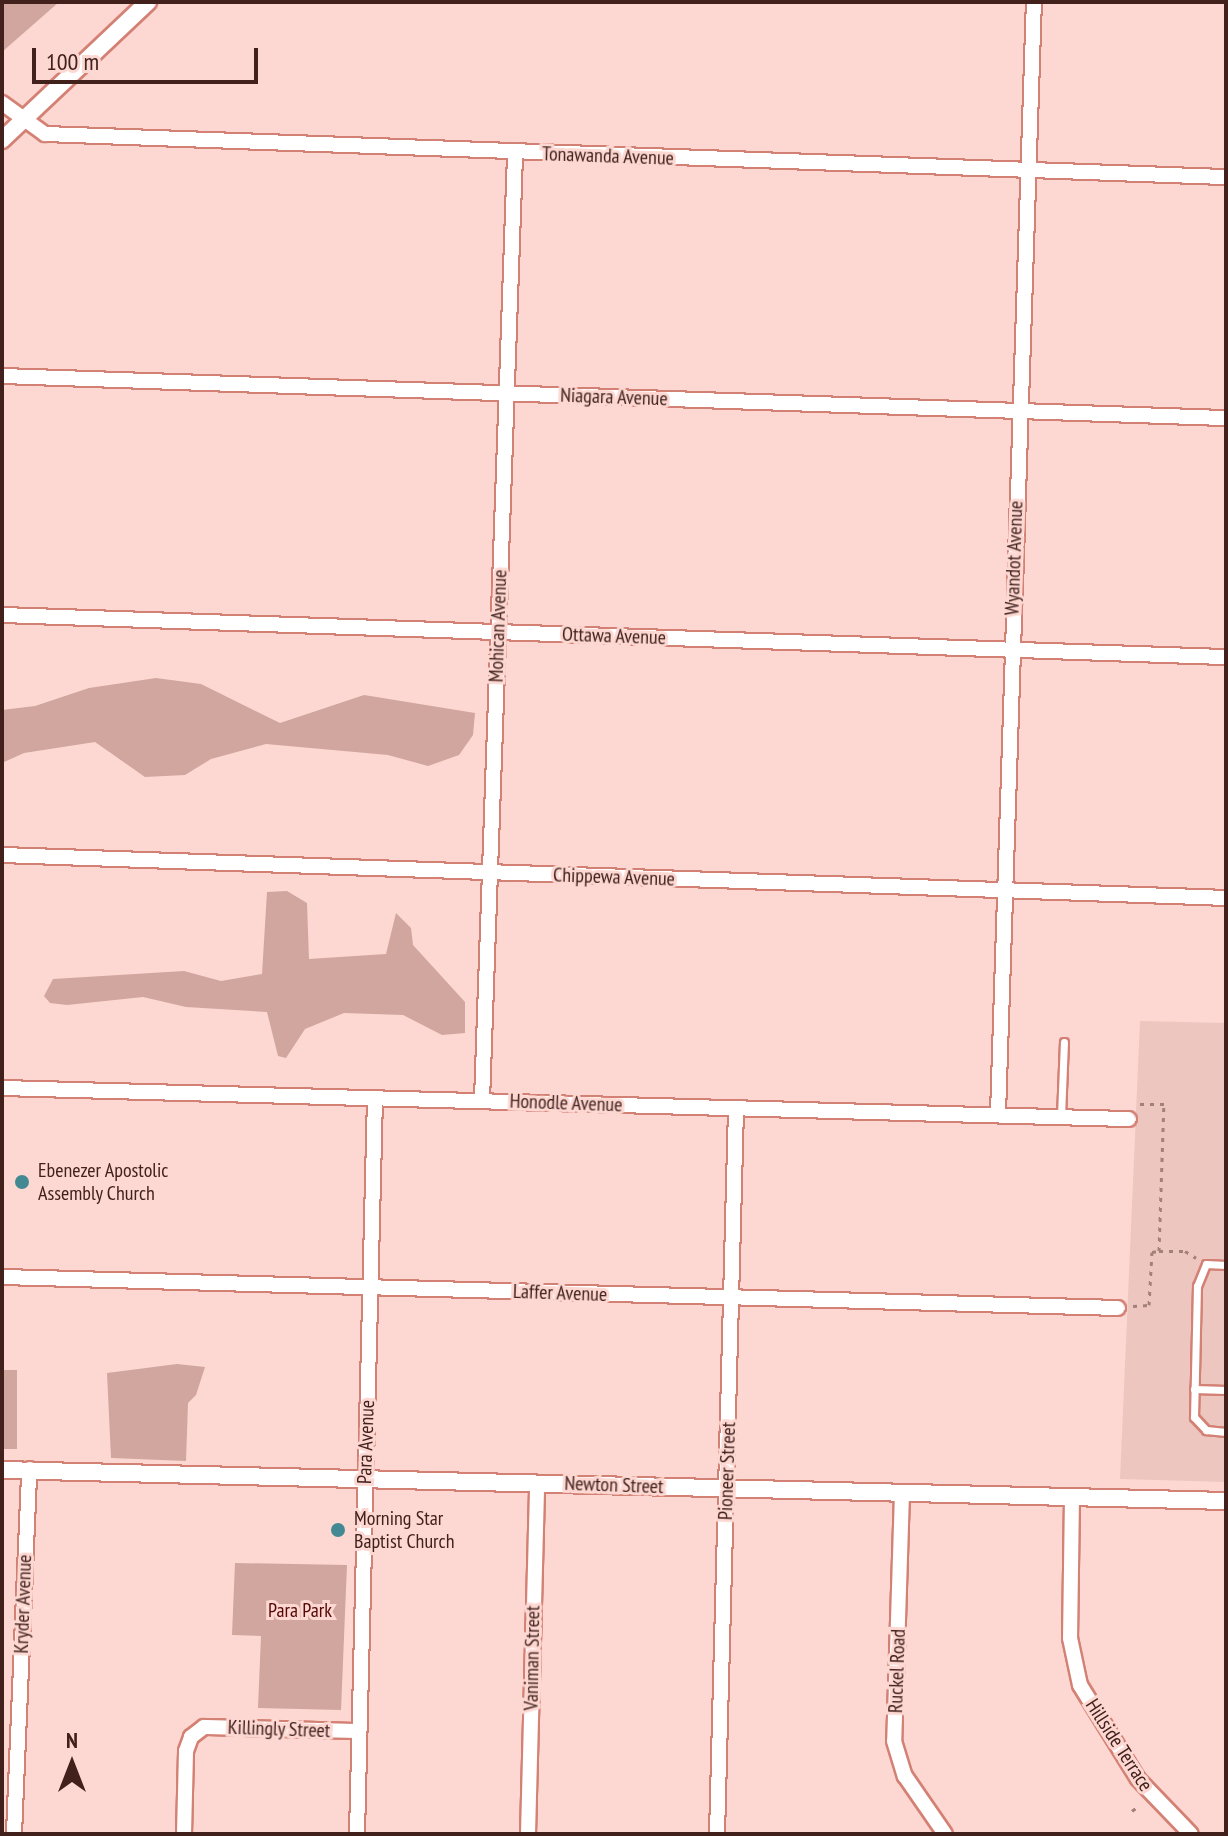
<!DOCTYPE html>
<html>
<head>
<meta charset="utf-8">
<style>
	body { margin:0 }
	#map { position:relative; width:1228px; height:1836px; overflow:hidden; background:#fdd8d2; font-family:"PT Sans Narrow",sans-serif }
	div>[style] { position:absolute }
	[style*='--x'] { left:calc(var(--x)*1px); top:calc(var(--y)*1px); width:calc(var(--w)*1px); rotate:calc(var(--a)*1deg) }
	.built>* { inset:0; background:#edc6bf }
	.green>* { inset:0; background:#d1a69f; transform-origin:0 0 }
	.path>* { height:3px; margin-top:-1.5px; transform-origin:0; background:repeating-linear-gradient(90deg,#a3807a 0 4px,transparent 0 10px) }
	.roads { filter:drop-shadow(2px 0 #d48175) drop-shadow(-2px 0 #d48175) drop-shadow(0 2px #d48175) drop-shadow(0 -2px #d48175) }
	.service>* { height:7px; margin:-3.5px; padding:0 3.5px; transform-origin:3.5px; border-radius:3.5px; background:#fff }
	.minor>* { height:14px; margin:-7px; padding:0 7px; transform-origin:7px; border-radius:7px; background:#fff }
	.tertiary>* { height:16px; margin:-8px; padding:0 8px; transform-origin:8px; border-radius:8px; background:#fff }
	.dots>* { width:22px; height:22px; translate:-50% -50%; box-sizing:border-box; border:4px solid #fdd8d2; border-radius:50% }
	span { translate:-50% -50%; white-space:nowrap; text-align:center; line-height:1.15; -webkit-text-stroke:6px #fdd8d2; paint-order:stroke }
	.street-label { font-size:20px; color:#42211c }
	.poi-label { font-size:20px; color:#42211c }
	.left { translate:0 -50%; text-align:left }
	.park-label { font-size:20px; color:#570805 }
	.frame { position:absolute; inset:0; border:4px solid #42211c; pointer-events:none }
	.north { position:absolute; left:32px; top:1724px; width:80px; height:80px; -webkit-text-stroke:6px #fdd8d2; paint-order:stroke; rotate:0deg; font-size:22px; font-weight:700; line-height:32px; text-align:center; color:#42211c }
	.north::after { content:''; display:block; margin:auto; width:28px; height:36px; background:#42211c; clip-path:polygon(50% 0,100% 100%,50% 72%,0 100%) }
	.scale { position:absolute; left:32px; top:48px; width:226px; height:36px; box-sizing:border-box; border:4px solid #42211c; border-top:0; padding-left:10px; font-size:24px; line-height:28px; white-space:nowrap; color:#42211c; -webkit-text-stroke:6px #fdd8d2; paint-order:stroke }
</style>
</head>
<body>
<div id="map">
	<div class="built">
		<i style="clip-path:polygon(1140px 1021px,1226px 1023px,1226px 1482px,1120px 1479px)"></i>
	</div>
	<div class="green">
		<i style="clip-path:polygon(2px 2px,59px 2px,2px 52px)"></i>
		<i style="clip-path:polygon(156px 678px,201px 684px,280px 723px,364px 695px,475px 713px,473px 735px,459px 755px,428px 766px,388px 755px,266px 744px,211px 759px,185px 775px,145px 777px,95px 742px,24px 753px,2px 763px,2px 710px,35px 706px,89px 688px)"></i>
		<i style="clip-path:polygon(287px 891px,307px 903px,309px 959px,386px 954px,396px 913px,411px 928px,413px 945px,465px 1002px,465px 1033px,442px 1035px,403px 1015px,344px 1013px,305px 1029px,286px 1058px,278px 1056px,267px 1012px,186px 1007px,143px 997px,67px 1005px,50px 1003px,44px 996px,53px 979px,184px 971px,221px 981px,262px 974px,267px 892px)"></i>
		<i style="clip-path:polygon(177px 1364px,205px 1367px,196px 1395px,188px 1403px,186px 1461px,111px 1458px,107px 1373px)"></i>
		<i style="left:2px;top:1370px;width:15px;height:79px"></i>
		<i style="clip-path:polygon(235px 1563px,347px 1565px,341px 1710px,258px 1708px,261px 1636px,232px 1635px)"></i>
	</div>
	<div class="path">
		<i style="--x:1159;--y:1251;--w:26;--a:0"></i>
		<i style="--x:1185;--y:1251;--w:13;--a:32"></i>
		<i style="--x:1133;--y:1306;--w:16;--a:-4"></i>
		<i style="--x:1149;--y:1305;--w:53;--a:-86.8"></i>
		<i style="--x:1152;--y:1252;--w:7;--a:-8"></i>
		<i style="--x:1159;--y:1251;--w:147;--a:-88.1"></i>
		<i style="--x:1164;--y:1104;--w:29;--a:180"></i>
		<i style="--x:1132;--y:1811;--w:6;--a:-39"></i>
	</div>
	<div class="roads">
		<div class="service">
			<i style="--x:1061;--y:1116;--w:74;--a:-87.7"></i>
			<i style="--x:1226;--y:1265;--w:20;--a:-177"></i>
			<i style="--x:1206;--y:1264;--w:24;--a:112"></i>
			<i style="--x:1197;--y:1286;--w:131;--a:91.3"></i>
			<i style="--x:1194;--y:1417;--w:18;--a:47"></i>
			<i style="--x:1206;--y:1430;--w:20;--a:6"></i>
			<i style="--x:1194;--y:1389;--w:32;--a:2"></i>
		</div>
		<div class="minor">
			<i style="--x:2;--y:103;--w:53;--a:35.8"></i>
			<i style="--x:45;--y:134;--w:1182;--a:2.09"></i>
			<i style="--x:2;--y:376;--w:1225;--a:1.97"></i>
			<i style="--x:2;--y:615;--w:1225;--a:1.97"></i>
			<i style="--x:2;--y:855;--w:1225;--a:2.01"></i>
			<i style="--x:2;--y:1088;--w:1127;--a:1.58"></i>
			<i style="--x:482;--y:1100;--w:948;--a:-88"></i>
			<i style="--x:998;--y:1114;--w:1113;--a:-88.15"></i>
			<i style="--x:2;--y:1277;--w:1116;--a:1.59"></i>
			<i style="--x:902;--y:1493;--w:248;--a:91.8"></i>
			<i style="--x:894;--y:1741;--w:37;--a:73"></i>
			<i style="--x:905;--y:1776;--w:70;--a:55.4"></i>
			<i style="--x:1072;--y:1497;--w:141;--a:90.8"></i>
			<i style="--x:1070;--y:1638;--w:48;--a:78"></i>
			<i style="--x:1080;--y:1685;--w:110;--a:58.3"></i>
			<i style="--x:1138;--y:1779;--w:76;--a:46.1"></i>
			<i style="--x:14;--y:1834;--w:365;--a:-87.6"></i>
			<i style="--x:184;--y:1834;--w:83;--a:-88.6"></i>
			<i style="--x:186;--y:1751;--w:15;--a:-70"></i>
			<i style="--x:191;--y:1737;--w:16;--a:-38"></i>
			<i style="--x:204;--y:1727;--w:154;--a:1.5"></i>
			<i style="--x:357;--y:1834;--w:736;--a:-88.6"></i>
			<i style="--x:528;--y:1834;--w:351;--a:-88.5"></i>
			<i style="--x:717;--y:1834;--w:725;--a:-88.5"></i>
		</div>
		<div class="tertiary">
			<i style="--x:2;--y:140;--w:201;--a:-43.4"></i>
			<i style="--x:2;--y:1470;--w:1224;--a:1.45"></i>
		</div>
	</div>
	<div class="dots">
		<i style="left:22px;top:1182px;background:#438994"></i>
		<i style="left:338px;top:1530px;background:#438994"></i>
	</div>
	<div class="street-label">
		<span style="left:608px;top:156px;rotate:2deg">Tonawanda Avenue</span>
		<span style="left:614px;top:397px;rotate:2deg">Niagara Avenue</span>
		<span style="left:1014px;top:558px;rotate:-88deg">Wyandot Avenue</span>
		<span style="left:498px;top:626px;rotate:-88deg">Mohican Avenue</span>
		<span style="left:614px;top:636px;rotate:2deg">Ottawa Avenue</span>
		<span style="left:614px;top:877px;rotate:2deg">Chippewa Avenue</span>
		<span style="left:566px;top:1103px;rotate:2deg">Honodle Avenue</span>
		<span style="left:560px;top:1293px;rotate:2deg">Laffer Avenue</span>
		<span style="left:366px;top:1442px;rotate:-88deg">Para Avenue</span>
		<span style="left:727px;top:1471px;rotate:-88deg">Pioneer Street</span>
		<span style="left:614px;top:1485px;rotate:2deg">Newton Street</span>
		<span style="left:23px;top:1604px;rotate:-88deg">Kryder Avenue</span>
		<span style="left:532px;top:1658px;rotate:-89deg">Vaniman Street</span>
		<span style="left:897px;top:1671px;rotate:-88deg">Ruckel Road</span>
		<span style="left:279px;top:1729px;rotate:2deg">Killingly Street</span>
		<span style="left:1119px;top:1745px;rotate:57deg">Hillside Terrace</span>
	</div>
	<div class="poi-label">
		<span class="left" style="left:38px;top:1182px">Ebenezer Apostolic<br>Assembly Church</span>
		<span class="left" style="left:354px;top:1530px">Morning Star<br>Baptist Church</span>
	</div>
	<div class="park-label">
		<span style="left:300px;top:1610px">Para Park</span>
	</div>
	<div class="frame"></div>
	<div class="north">N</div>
	<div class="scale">100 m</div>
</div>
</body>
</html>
